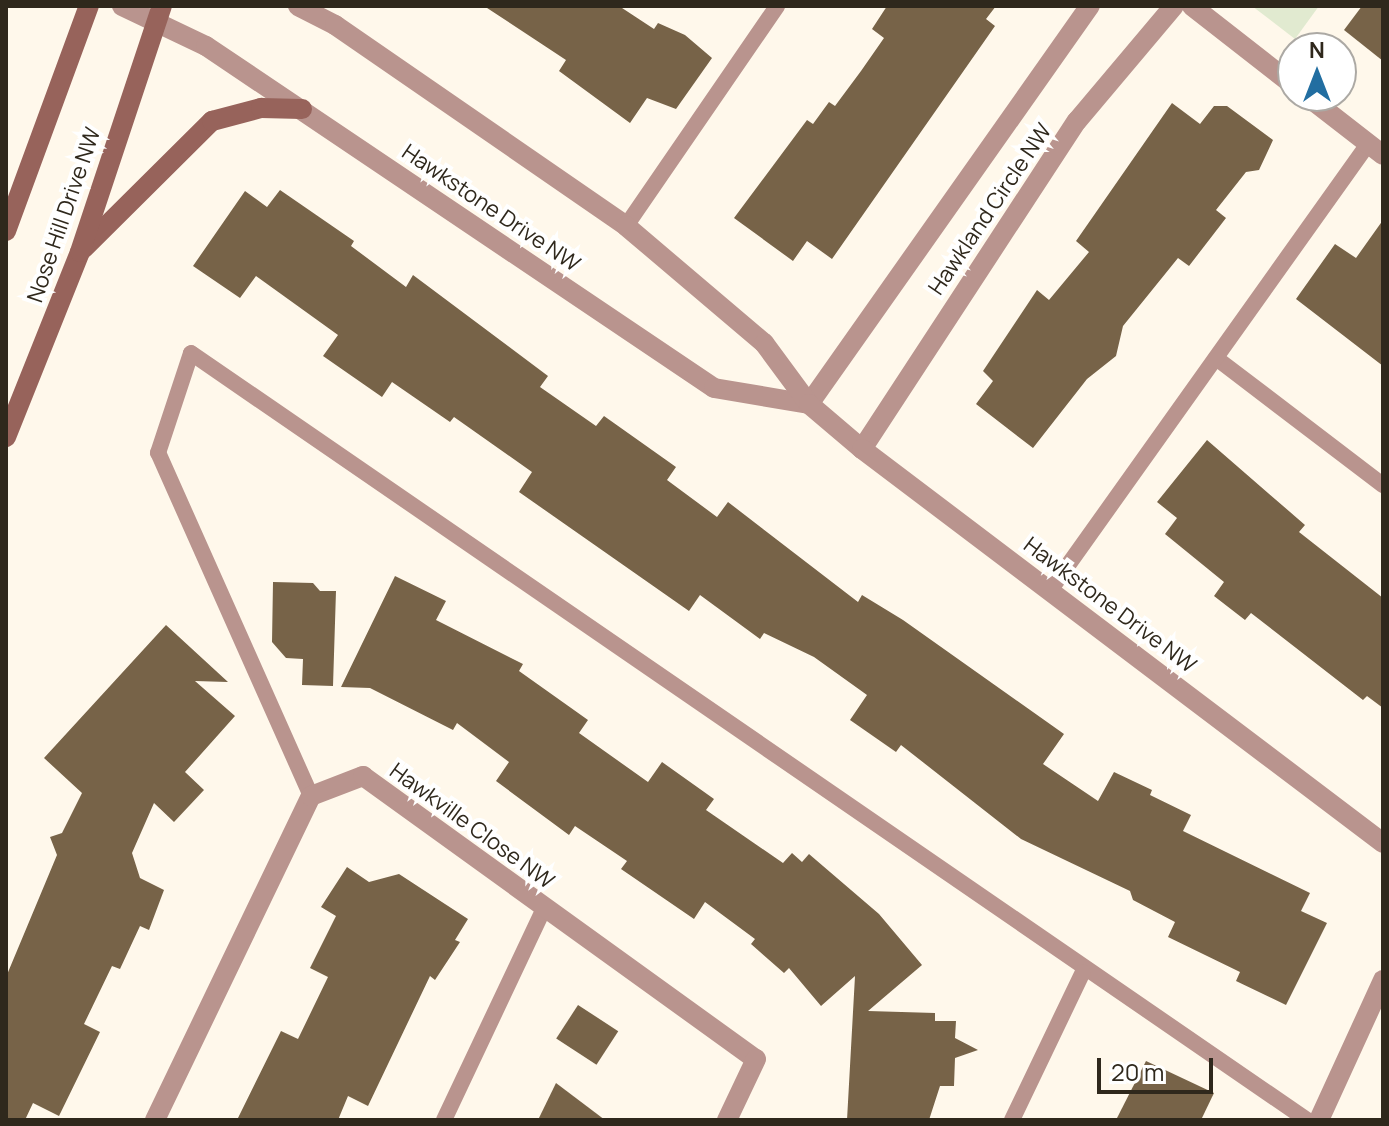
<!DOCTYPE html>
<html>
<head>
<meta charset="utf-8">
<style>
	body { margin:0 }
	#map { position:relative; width:1389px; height:1126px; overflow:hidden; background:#fff8eb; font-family:Manrope,sans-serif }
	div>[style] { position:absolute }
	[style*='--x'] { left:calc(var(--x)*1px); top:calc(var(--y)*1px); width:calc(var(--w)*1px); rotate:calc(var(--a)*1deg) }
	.green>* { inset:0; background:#e1ead0 }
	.building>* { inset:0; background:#776348; transform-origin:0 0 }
	.service>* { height:16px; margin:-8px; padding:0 8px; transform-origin:8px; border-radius:8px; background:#b9948e }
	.minor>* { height:20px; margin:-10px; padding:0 10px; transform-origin:10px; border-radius:10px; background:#b9948e }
	.tertiary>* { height:20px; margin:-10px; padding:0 10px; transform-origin:10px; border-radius:10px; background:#b9948e }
	.secondary>* { height:20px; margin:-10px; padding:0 10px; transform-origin:10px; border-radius:10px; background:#97635b }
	span { translate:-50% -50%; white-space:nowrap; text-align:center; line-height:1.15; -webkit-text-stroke:8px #fff; paint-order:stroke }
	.street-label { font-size:22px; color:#2f281c }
	.frame { position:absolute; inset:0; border:8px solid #2f281c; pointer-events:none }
	.north { position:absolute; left:1277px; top:32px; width:80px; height:80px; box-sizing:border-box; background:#fff; border:2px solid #aca9a4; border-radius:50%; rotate:0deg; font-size:22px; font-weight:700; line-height:32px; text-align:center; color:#2f281c }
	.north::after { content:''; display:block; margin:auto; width:28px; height:36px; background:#226ea1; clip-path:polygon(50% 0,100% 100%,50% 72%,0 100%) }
	.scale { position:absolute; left:1097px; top:1058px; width:116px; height:36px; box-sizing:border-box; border:4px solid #2f281c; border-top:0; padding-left:10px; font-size:24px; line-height:28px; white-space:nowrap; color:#2f281c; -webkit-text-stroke:6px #fff; paint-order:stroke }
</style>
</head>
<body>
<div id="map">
	<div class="green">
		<i style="clip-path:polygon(1252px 6px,1319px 6px,1295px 39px)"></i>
	</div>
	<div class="building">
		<i style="clip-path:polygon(484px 6px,619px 6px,654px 29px,658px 23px,685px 35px,712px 58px,676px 109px,647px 98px,630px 123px,559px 71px,566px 60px)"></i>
		<i style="clip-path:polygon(887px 6px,996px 6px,986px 19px,995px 26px,832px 259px,807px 241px,793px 261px,734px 218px,807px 120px,813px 124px,829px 102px,835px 106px,861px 71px,884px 38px,872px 29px)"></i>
		<i style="clip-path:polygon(1362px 6px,1383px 6px,1383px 61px,1344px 30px)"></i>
		<i style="clip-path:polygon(1172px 103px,1200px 124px,1214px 106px,1227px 106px,1273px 140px,1259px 170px,1246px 172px,1216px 210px,1226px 218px,1189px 266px,1178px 258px,1123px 326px,1116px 356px,1087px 379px,1033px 448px,976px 404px,993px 381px,983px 371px,1037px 290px,1049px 300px,1089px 252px,1076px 241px)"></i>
		<i style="clip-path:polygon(280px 190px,354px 241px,351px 246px,406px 287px,413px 275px,548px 376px,540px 387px,596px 426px,604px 416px,676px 467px,667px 480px,717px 517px,728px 502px,858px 602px,862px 595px,903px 620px,1064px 734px,1043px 764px,1098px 801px,1114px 772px,1152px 790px,1150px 795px,1191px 815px,1183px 831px,1310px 893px,1301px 911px,1327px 923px,1286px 1005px,1236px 981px,1240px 972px,1168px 937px,1175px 922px,1133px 900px,1130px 891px,1021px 839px,901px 745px,896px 752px,850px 720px,867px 695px,814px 657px,764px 633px,760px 639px,700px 595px,689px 611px,519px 492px,532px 472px,454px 417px,450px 422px,392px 382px,382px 397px,323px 356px,338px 335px,256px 276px,240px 298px,193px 266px,245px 191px,267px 207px)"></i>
		<i style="clip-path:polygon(1383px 220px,1383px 366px,1296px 299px,1335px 244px,1356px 258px)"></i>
		<i style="clip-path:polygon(1207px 440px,1305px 525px,1299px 532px,1383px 598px,1383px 708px,1367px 696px,1363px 700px,1251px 613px,1245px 620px,1214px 596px,1224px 582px,1165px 534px,1177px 518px,1157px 502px)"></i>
		<i style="clip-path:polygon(395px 576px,446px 601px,436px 620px,523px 664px,519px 671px,588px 720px,579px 733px,648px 782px,662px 762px,714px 799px,706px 810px,783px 863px,792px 853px,802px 862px,809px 854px,879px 914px,922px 965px,868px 1011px,935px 1013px,935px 1021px,956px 1021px,955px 1038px,978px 1050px,955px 1058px,954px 1086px,940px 1086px,929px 1120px,847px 1120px,855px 976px,821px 1006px,789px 968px,784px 973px,751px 944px,755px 939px,705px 902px,694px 919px,621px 869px,627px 861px,575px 826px,569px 835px,496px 781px,509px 762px,457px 723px,453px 730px,370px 688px,341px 687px)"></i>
		<i style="clip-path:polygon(273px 582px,313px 583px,320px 591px,336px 591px,333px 686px,302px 685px,303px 659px,286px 658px,272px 642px)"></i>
		<i style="clip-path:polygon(166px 625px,228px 682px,195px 681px,235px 716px,185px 772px,204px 790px,174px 822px,154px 803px,132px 853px,140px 878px,164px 890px,149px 930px,140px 926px,120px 969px,112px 966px,84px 1024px,100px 1032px,59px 1116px,33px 1103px,25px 1120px,6px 1120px,6px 977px,57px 855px,50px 837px,62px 833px,82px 793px,44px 758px)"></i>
		<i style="clip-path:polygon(347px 867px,369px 882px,399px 874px,468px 919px,455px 940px,460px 942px,435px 980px,430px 976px,368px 1106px,348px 1096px,338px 1120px,237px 1120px,281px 1031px,298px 1039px,328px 977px,310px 968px,336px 916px,321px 907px)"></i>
		<i style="left:578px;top:1005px;width:48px;height:40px;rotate:33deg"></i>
		<i style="clip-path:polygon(1146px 1061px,1214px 1093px,1201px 1120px,1116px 1120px)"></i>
		<i style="clip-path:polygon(556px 1083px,605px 1120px,538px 1120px)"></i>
	</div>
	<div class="service">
		<i style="--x:626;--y:226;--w:267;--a:-55.5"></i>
		<i style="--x:1216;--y:358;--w:210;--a:37.3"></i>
		<i style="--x:1051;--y:589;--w:546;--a:-54.54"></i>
		<i style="--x:311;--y:796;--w:376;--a:-114"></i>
		<i style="--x:158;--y:453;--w:105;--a:-71.7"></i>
		<i style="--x:191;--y:353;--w:1354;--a:34.5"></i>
		<i style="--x:444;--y:1120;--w:234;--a:-64.7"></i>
		<i style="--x:1012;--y:1120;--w:164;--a:-64.4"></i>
	</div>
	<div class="minor">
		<i style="--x:1192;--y:6;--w:128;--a:38"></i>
		<i style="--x:1307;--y:96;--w:96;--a:37.8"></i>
		<i style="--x:809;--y:404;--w:487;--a:-54.8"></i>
		<i style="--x:862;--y:449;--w:392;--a:-56.8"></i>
		<i style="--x:1077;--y:121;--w:150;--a:-49.9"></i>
		<i style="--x:155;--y:1120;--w:360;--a:-64.3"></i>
		<i style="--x:311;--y:796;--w:56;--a:-21"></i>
		<i style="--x:363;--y:776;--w:484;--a:35.8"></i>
		<i style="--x:756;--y:1059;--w:68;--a:115.4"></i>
	</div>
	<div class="tertiary">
		<i style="--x:122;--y:6;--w:93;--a:25.5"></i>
		<i style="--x:206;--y:46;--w:612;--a:33.95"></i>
		<i style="--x:714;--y:388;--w:96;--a:9.6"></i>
		<i style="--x:298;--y:6;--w:42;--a:27.2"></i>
		<i style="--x:335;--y:25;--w:354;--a:34.6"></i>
		<i style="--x:626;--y:226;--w:181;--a:40.3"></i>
		<i style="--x:764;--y:343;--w:76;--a:53.6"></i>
		<i style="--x:809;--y:404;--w:70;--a:40.3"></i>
		<i style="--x:862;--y:449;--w:653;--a:37.1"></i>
		<i style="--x:1319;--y:1120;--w:154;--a:-65.4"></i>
	</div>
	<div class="secondary">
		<i style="--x:6;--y:231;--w:240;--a:-69.8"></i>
		<i style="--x:83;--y:249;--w:182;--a:-44.8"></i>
		<i style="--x:212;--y:121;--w:51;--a:-14.9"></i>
		<i style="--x:261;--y:108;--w:41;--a:1.4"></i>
		<i style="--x:6;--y:437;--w:199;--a:-68.2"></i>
		<i style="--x:80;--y:252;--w:259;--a:-71.6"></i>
	</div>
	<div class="street-label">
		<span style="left:491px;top:208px;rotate:34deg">Hawkstone Drive NW</span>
		<span style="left:990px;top:209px;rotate:-56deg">Hawkland Circle NW</span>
		<span style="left:64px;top:215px;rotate:-71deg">Nose Hill Drive NW</span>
		<span style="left:1110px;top:605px;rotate:37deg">Hawkstone Drive NW</span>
		<span style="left:472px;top:826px;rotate:36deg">Hawkville Close NW</span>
	</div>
	<div class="frame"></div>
	<div class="north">N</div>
	<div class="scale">20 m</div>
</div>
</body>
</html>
